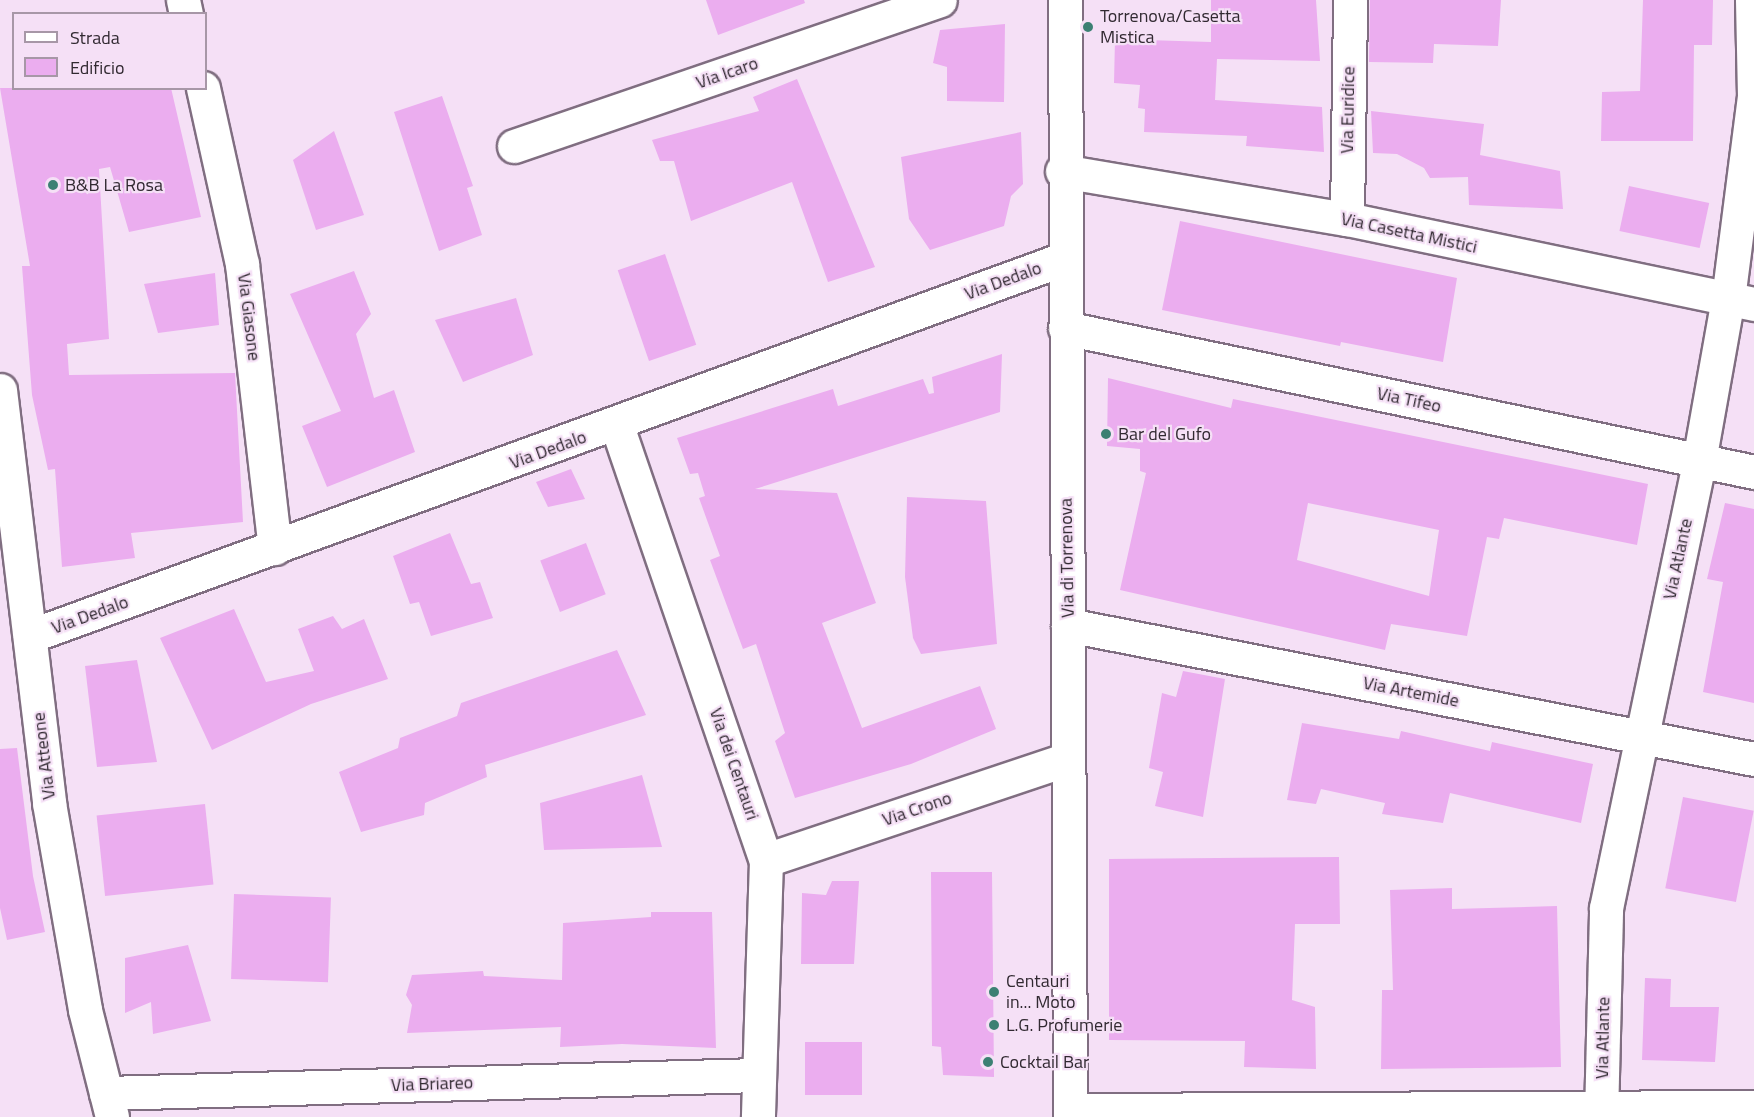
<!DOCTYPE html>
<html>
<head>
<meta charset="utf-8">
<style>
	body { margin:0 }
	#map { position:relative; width:1754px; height:1117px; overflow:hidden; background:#f5e0f6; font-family:"Titillium Web",sans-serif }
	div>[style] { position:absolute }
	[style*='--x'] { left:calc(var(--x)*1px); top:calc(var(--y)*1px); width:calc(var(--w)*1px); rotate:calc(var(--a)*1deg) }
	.building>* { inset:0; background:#ebadef; transform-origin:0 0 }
	.roads { filter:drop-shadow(2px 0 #806e81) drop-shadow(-2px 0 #806e81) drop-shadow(0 2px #806e81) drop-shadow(0 -2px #806e81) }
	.minor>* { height:33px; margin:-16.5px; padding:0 16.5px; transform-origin:16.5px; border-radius:16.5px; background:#fff }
	.tertiary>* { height:33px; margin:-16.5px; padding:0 16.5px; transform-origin:16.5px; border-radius:16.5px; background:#fff }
	.dots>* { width:16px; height:16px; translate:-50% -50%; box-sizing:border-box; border:3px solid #f5e0f6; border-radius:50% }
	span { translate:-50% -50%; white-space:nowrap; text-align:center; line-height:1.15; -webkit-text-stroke:4.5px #f5e0f6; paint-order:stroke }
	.poi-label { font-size:18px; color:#312931 }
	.left { translate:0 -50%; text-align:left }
	.street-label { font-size:18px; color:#312931 }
	.legend { position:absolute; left:12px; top:12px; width:195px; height:78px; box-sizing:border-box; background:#f5e0f6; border:2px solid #a797a7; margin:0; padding:8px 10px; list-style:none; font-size:18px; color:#312931 }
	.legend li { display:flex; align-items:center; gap:12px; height:30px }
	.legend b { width:30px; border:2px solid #a797a7 }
</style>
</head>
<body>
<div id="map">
	<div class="building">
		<i style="clip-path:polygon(706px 0,804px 0,805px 3px,718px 35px)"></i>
		<i style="clip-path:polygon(1211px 0,1316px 0,1320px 61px,1217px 59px,1215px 100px,1322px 107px,1324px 152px,1246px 146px,1247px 136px,1144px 132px,1145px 109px,1138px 108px,1140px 85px,1114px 83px,1115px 39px,1211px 42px)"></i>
		<i style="clip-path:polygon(1370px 0,1501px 0,1498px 46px,1434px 44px,1433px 63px,1369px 62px)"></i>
		<i style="clip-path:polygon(1643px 0,1713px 0,1712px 45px,1694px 45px,1693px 141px,1601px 141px,1602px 92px,1640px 91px)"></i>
		<i style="clip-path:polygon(1005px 24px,1004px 102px,947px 101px,947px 67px,933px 63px,940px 30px)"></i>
		<i style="clip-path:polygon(797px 79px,875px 267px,828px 282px,792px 182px,691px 221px,674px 161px,660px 161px,652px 140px,759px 111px,753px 97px)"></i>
		<i style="clip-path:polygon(0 88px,171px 88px,201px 217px,129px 232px,110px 167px,99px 169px,109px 339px,67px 344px,69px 375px,235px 373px,243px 522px,131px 533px,135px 558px,62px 567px,55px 469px,48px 470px,32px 395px,22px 266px,30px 266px)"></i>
		<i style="clip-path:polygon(442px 96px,473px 186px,467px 188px,482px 235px,439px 251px,394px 112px)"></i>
		<i style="clip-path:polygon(1371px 111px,1484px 124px,1480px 155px,1560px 171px,1563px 209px,1469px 205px,1468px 177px,1430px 178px,1424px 168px,1397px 154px,1373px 153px)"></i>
		<i style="clip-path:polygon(334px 131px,364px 215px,316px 230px,293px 160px)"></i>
		<i style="clip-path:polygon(1021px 132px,1023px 184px,1011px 196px,1004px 226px,930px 250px,909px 219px,901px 157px)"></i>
		<i style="left:1629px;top:186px;width:82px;height:46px;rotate:12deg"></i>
		<i style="clip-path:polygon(1180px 221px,1457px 278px,1443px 362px,1341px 342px,1340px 346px,1162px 310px)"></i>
		<i style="left:665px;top:254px;width:96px;height:50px;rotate:71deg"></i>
		<i style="clip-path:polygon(354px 271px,371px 314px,356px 334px,374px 398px,394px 390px,415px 452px,327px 487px,302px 426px,341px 411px,290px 294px)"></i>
		<i style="clip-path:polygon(215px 273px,219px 325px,158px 333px,144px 284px)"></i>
		<i style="clip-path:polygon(516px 298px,533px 355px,463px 382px,435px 320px)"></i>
		<i style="clip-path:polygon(1002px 354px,1000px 412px,755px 489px,837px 493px,876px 603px,822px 623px,862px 728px,980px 686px,996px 729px,911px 764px,795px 798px,775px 741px,785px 733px,756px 644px,743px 649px,710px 560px,720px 556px,699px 498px,705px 496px,698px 473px,690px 474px,677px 438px,833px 389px,838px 406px,923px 379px,929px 394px,934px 393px,932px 377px)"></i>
		<i style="clip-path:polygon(evenodd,1108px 378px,1231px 408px,1233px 399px,1648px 484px,1637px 545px,1504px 518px,1499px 539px,1487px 537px,1467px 636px,1391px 624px,1385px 650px,1120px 590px,1146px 473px,1140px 471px,1140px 449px,1107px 446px,1108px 378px,1308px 503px,1439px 530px,1429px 596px,1297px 560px,1308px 503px)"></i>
		<i style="clip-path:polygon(571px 469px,585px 499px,548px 507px,536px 482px)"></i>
		<i style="clip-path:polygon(907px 497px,986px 501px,997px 644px,921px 654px,913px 638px,905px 577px)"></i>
		<i style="clip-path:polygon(1725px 503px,1754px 509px,1754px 703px,1703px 692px,1723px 582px,1707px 579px)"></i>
		<i style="clip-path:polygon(450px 533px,471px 584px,480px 582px,493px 618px,431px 636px,419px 602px,410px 604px,393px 556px)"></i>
		<i style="left:586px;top:543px;width:55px;height:49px;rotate:69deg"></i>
		<i style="clip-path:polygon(234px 609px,266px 682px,314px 671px,298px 629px,333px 616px,342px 629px,364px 619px,388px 679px,311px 704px,212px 750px,160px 638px)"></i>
		<i style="clip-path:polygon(617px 650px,646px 715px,485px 765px,487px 777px,425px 803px,424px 815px,361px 832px,339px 772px,398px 748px,400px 738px,457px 716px,461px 703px)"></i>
		<i style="clip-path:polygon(137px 660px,157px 762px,97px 767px,85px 666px)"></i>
		<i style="clip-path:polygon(1183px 671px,1225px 679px,1203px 817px,1155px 806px,1163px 772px,1149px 768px,1162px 693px,1176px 697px)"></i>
		<i style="clip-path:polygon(1302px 723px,1399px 739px,1401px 731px,1490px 751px,1492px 742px,1593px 764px,1581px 823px,1450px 793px,1443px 823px,1382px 814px,1385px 803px,1321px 789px,1316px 804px,1287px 800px)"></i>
		<i style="clip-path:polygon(17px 748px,33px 876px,45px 932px,7px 940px,0 908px,0 749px)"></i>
		<i style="clip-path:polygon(642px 775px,662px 847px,544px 850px,540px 803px)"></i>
		<i style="left:1683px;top:797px;width:72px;height:93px;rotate:11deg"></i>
		<i style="left:205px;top:804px;width:81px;height:109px;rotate:84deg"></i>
		<i style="clip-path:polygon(1339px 857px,1340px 924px,1295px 924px,1292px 1000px,1315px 1007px,1316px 1069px,1244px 1067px,1245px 1041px,1109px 1040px,1109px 859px)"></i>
		<i style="clip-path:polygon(931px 872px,992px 872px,994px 1077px,943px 1075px,941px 1047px,932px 1046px)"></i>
		<i style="clip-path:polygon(832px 881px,859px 881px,854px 964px,801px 964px,802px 893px,826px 895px)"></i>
		<i style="clip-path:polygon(1452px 888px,1452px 909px,1557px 906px,1561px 1067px,1381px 1069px,1382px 990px,1393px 990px,1390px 890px)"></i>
		<i style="left:234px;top:894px;width:97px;height:85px;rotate:2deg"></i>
		<i style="clip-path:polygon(651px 912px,712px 912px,716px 1048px,622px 1044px,560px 1047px,561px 1027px,407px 1033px,412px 1005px,406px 995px,412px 975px,483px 971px,484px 976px,562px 980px,563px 923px,651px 917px)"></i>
		<i style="clip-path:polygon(188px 945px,211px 1021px,153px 1034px,151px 1002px,125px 1013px,125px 958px)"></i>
		<i style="clip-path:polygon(1645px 978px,1671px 979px,1670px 1007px,1719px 1007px,1715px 1062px,1642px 1060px)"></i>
		<i style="left:805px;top:1042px;width:57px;height:53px"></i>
	</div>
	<div class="roads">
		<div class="minor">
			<i style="--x:183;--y:0;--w:14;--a:78"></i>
			<i style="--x:203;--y:88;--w:180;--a:77.5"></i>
			<i style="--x:242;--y:264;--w:286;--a:83.4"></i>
			<i style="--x:514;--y:146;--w:450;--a:-18.9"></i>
			<i style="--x:1062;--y:171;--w:289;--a:9.6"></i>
			<i style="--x:1347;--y:219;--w:416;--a:11.8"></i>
			<i style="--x:1347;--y:219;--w:219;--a:-89.2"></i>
			<i style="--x:1065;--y:328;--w:704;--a:11.8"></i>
			<i style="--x:0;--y:390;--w:416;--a:83.2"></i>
			<i style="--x:49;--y:803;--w:210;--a:80.1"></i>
			<i style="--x:85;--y:1010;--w:110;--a:75.8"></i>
			<i style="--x:617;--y:426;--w:459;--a:71.1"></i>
			<i style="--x:766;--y:860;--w:257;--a:91.8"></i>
			<i style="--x:1068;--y:625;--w:699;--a:11.05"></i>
			<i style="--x:30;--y:636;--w:1100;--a:-20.05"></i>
			<i style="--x:766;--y:860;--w:317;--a:-18.5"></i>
			<i style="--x:106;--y:1093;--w:652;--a:-1.58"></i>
			<i style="--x:1070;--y:1110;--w:684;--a:-0.25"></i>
			<i style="--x:1601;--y:1117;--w:209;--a:-88.6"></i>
			<i style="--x:1606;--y:908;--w:457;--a:-78.2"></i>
			<i style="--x:1699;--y:461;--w:165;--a:-79.9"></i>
			<i style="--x:1728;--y:299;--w:205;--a:-82.7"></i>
			<i style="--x:1754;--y:96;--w:96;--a:-91.2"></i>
		</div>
		<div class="tertiary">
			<i style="--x:1065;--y:0;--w:1117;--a:89.74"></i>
		</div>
	</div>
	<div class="dots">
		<i style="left:1088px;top:27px;background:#3c8073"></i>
		<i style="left:53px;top:185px;background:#3c8073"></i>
		<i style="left:1106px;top:434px;background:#3c8073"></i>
		<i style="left:994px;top:992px;background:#3c8073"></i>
		<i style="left:994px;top:1025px;background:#3c8073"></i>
		<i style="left:988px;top:1062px;background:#3c8073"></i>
	</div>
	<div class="poi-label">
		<span class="left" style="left:1100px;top:27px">Torrenova/Casetta<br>Mistica</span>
		<span class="left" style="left:65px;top:185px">B&amp;B La Rosa</span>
		<span class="left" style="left:1118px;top:434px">Bar del Gufo</span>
		<span class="left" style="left:1006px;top:992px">Centauri<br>in... Moto</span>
		<span class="left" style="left:1006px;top:1025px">L.G. Profumerie</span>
		<span class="left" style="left:1000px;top:1062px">Cocktail Bar</span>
	</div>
	<div class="street-label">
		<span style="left:727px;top:73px;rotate:-19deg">Via Icaro</span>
		<span style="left:1348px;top:110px;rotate:-89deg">Via Euridice</span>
		<span style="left:1409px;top:233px;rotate:12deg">Via Casetta Mistici</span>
		<span style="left:1003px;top:281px;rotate:-20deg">Via Dedalo</span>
		<span style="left:249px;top:317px;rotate:83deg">Via Giasone</span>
		<span style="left:1409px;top:400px;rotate:12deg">Via Tifeo</span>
		<span style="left:548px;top:450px;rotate:-20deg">Via Dedalo</span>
		<span style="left:1067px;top:558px;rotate:-91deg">Via di Torrenova</span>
		<span style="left:1678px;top:559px;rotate:-78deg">Via Atlante</span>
		<span style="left:90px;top:615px;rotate:-20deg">Via Dedalo</span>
		<span style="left:1411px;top:692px;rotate:11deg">Via Artemide</span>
		<span style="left:44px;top:756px;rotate:-97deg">Via Atteone</span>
		<span style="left:734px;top:764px;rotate:71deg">Via dei Centauri</span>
		<span style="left:917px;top:809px;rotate:-19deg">Via Crono</span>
		<span style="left:1603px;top:1038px;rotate:-89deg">Via Atlante</span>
		<span style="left:432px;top:1084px;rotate:-2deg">Via Briareo</span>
	</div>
	<ul class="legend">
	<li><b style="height:8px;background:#fff"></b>Strada</li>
	<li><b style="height:16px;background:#ebadef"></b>Edificio</li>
	</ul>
</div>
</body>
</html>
